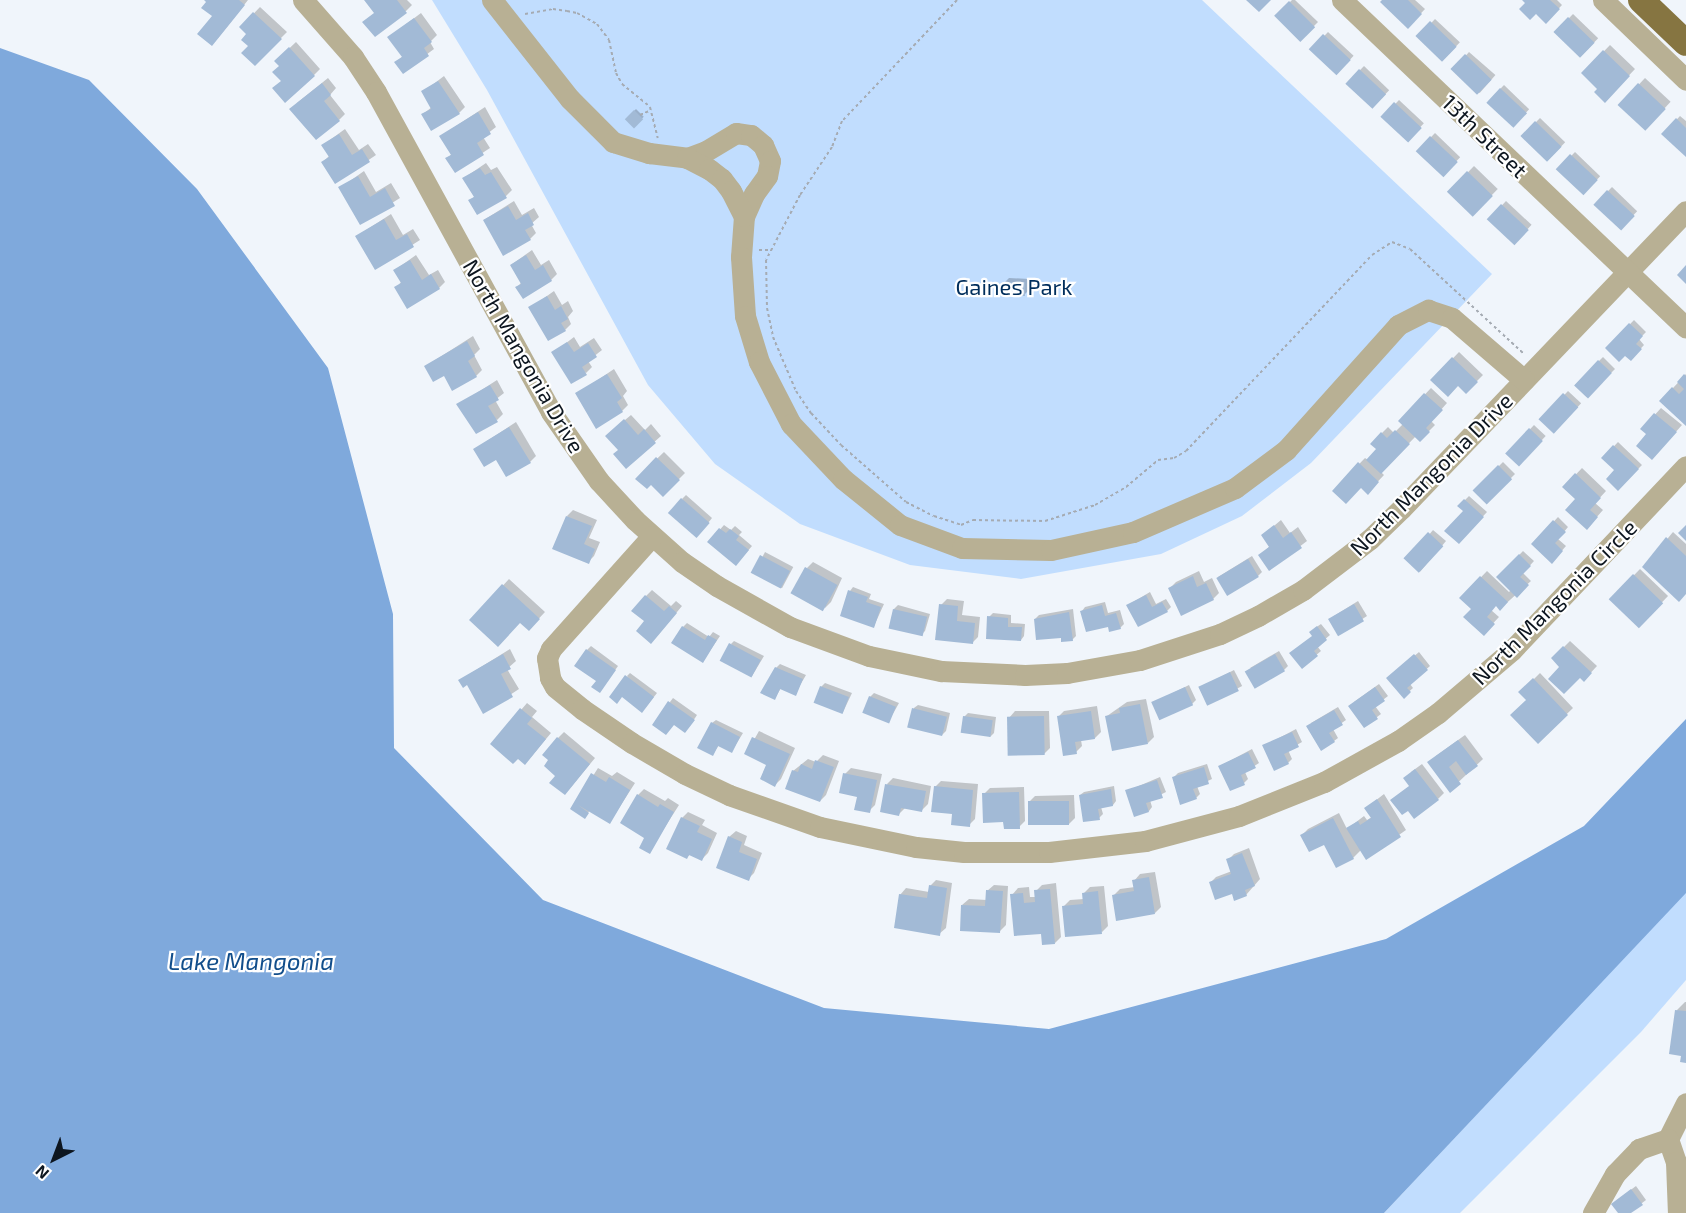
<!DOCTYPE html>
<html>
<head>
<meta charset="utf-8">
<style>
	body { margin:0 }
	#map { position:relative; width:1686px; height:1213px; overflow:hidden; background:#f0f5fb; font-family:"Exo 2",sans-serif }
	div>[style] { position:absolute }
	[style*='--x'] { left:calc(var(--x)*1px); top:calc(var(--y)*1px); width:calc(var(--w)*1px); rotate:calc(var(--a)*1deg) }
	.green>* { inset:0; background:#c1ddfe }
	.water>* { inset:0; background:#7fa9dc }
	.shadow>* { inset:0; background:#0003; transform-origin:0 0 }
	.building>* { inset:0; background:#a2bad6; transform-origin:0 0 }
	.path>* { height:2px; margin-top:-1px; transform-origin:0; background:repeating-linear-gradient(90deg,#a5abb3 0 3px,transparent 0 6px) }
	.minor>* { height:21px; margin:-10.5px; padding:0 10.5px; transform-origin:10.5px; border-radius:10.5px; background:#b8b094 }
	.major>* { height:26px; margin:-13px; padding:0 13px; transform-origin:13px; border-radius:13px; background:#867541 }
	span { translate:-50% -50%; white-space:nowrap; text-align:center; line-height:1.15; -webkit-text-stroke:4.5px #fff; paint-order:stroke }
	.street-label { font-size:22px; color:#0d1620 }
	.park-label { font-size:22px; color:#002e5c }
	.water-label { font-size:24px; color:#124e8b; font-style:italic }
	.north { position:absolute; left:24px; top:1129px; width:60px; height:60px; -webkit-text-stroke:4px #fff; paint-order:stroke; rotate:222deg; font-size:16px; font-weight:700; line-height:24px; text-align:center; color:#0d1620 }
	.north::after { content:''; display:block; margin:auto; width:21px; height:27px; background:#0d1620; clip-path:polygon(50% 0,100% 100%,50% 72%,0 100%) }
</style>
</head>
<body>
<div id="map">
	<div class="green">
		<i style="clip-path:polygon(432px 0,1202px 0,1492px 274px,1311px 463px,1242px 516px,1161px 554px,1021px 579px,910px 565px,800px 524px,715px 464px,648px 385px,487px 90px)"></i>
		<i style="clip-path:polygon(1686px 892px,1686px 980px,1641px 1032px,1460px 1213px,1384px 1213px)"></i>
	</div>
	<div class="water">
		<i style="clip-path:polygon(0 48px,89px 80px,197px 189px,328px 368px,393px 614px,394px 748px,543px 900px,824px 1008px,1049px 1029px,1386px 939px,1584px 826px,1686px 719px,1686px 893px,1384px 1213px,0 1213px)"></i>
	</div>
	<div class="shadow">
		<i style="clip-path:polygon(206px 0,248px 0,218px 38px,214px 16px)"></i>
		<i style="clip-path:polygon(366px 0,407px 0,412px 5px,406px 11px,375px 12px)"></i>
		<i style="clip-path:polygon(1292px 0,1295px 0,1318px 22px,1301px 39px,1276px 16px)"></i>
		<i style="clip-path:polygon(1384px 0,1415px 0,1425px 9px,1408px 27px)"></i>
		<i style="clip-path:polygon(1524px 0,1557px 0,1562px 5px,1546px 22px)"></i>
		<i style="clip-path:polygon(260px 7px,287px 32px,255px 64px,248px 34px,241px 27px)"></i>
		<i style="clip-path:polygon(421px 13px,437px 35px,430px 42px,434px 49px,403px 72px,396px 62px,403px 56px,389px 37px)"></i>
		<i style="left:1573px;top:14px;width:35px;height:25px;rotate:44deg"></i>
		<i style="left:1435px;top:19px;width:34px;height:24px;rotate:43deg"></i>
		<i style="left:1328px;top:32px;width:35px;height:24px;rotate:43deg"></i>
		<i style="clip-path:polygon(296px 42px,320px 69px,314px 75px,282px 80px,281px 66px,276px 61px)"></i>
		<i style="clip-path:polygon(1610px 45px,1635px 69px,1605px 101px,1599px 89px,1583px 73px)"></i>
		<i style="left:1469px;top:52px;width:35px;height:24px;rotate:41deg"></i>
		<i style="left:1364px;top:66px;width:35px;height:24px;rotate:44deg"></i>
		<i style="clip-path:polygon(444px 76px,465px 107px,459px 113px,423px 114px,432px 107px,423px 92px)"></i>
		<i style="clip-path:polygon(328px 78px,336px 88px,330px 95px,345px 114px,339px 120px,297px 103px)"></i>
		<i style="left:1645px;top:78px;width:35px;height:37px;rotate:43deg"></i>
		<i style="left:1504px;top:85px;width:35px;height:23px;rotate:44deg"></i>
		<i style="left:1399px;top:100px;width:34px;height:23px;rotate:43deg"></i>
		<i style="clip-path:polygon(485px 107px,496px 127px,483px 137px,490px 148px,455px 171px,447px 158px,452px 154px,441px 136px)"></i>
		<i style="left:636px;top:109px;width:11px;height:14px;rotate:45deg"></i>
		<i style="clip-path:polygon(1680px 116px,1686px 121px,1686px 155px,1663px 134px)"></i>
		<i style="left:1540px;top:118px;width:35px;height:25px;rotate:44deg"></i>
		<i style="clip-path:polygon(345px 129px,359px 150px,368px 144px,376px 155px,336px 182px,323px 162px,330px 155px,323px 145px)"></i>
		<i style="left:1435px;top:133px;width:35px;height:25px;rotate:44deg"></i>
		<i style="left:1575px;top:152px;width:35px;height:24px;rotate:44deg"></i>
		<i style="clip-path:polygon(486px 163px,491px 170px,497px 167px,512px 190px,506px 196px,470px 201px,475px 196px,464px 178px)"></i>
		<i style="left:1474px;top:166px;width:33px;height:35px;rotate:44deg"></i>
		<i style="clip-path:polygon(364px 171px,376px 192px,391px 183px,400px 198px,360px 223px,340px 188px)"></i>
		<i style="left:1612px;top:187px;width:35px;height:24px;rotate:44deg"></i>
		<i style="clip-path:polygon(514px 201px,522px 215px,534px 208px,539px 217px,531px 224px,536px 233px,530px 239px,484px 220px)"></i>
		<i style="left:1506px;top:201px;width:35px;height:25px;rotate:43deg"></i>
		<i style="clip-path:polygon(391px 214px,403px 235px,413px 229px,420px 240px,376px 268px,357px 236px)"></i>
		<i style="clip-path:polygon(532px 250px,541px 265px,549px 260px,557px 274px,551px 280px,517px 287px,522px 282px,511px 265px)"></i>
		<i style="clip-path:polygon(416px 255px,429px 275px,438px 270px,445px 282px,439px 288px,396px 288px,402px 281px,395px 270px)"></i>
		<i style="clip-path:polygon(1009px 278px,1029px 279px,1028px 291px,1024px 295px,1005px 282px)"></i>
		<i style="clip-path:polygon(554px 291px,562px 305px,568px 301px,573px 311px,568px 317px,571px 324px,565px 330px,530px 308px)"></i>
		<i style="clip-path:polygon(1634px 320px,1646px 332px,1639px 339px,1644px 345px,1631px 359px,1625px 354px,1607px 348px)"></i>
		<i style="clip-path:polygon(473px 336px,480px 349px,474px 355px,482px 370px,476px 376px,444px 374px,426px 366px)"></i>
		<i style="clip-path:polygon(574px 337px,580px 347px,594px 338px,602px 350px,588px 361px,592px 367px,586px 373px,553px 353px)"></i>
		<i style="clip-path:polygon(1459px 352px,1483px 375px,1466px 392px,1459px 385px,1432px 380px)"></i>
		<i style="left:1603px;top:357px;width:17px;height:40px;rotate:45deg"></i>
		<i style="clip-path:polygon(614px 369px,627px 391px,623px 396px,628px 405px,622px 411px,577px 394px)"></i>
		<i style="clip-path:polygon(1686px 374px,1686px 423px,1661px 401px)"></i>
		<i style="clip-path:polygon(497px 380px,504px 393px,495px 400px,503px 414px,497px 420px,458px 405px)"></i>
		<i style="clip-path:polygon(1431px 388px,1447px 403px,1431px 421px,1435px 425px,1420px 440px,1416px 436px,1381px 472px,1384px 475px,1368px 492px,1361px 486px,1334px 490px,1365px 458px,1368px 460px,1378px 449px,1372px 443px,1388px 427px,1394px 433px,1403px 424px,1400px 421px)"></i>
		<i style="left:1568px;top:391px;width:18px;height:39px;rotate:43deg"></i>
		<i style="clip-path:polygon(1661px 408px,1682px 425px,1658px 452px,1649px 434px,1642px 429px)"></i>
		<i style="clip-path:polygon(631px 415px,645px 430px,651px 424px,661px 436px,626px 467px,613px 430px)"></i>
		<i style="clip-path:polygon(516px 422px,536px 456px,530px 462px,496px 458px,475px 449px)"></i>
		<i style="left:1534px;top:425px;width:16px;height:40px;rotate:43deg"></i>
		<i style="clip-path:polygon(1618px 442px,1642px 465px,1618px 489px,1616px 470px,1603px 458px)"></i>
		<i style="clip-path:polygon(664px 452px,685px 473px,663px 495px,651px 483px,637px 478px)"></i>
		<i style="left:1503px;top:462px;width:17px;height:40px;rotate:45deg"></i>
		<i style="clip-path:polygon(1582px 468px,1606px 491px,1595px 503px,1603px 510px,1587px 528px,1577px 499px,1564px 487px)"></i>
		<i style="clip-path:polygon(686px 495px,712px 518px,701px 532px,682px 499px)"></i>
		<i style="clip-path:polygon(1469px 496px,1487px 512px,1459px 542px,1465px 511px,1459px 506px)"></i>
		<i style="clip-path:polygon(573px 510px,597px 520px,589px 538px,600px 542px,594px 556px,588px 562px,567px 516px)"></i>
		<i style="clip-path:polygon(1558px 517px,1568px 527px,1558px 539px,1566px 546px,1552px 562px,1533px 544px)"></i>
		<i style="clip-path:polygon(1281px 520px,1290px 533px,1298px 527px,1307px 541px,1270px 569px,1260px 555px,1270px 546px,1263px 535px)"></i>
		<i style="clip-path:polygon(724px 525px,731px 530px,735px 526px,742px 532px,739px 535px,752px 546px,740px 560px,709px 542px)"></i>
		<i style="left:1433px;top:530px;width:17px;height:40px;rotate:40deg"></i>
		<i style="clip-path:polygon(1673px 532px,1686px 544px,1686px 592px,1644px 567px)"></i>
		<i style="clip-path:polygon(1523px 551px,1534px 561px,1523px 573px,1531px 581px,1500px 609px,1496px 605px,1491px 610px,1499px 617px,1483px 634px,1473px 609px,1461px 598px,1487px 571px,1509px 592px,1511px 590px,1498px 577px)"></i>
		<i style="left:765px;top:552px;width:32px;height:24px;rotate:28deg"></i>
		<i style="clip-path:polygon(1252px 556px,1262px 572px,1258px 576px,1218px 577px)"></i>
		<i style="clip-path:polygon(813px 562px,842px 578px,831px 602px,825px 608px,807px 568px)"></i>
		<i style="left:1640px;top:569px;width:39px;height:42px;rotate:44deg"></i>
		<i style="clip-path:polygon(1199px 571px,1204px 582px,1212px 578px,1219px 593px,1213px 599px,1170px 588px,1176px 582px)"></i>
		<i style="clip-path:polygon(509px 579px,545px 612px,529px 629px,521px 622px,471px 620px)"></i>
		<i style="clip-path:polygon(853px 587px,871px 594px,869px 599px,884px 604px,874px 626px,850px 591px)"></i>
		<i style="clip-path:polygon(652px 590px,671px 606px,676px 601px,682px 606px,657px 636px,646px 621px,646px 596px)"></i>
		<i style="clip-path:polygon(1150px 592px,1156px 604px,1166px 599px,1171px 607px,1167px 611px,1128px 605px)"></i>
		<i style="clip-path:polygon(947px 599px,964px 601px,962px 615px,980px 617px,978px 637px,972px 643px,941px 605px)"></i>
		<i style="clip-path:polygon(1358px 601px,1367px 616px,1339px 634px,1334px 616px)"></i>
		<i style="clip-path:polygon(1105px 602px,1108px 613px,1120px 610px,1124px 624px,1120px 628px,1082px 611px,1085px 607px)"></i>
		<i style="clip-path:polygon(898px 605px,930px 614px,925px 631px,921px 635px,890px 627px,894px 609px)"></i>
		<i style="clip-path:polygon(1073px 609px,1076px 636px,1072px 640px,1035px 619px,1039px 615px)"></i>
		<i style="clip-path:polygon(993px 613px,1011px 615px,1011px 623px,1025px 624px,1024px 636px,1021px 640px,989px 617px)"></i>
		<i style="clip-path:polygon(687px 623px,709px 637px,713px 632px,720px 636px,703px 661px,683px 627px)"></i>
		<i style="clip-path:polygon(1321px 624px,1330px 635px,1317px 646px,1321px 651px,1302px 667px,1315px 628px)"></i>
		<i style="clip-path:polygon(734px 641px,764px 656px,752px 676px,731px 644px)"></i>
		<i style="clip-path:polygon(1570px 641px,1597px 666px,1584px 680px,1553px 658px)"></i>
		<i style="clip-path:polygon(591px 646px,618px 666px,603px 687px,587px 650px)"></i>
		<i style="clip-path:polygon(510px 649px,516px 661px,507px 669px,519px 689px,484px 712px,468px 683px,460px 680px)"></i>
		<i style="clip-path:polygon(1279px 651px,1288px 666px,1284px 670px,1250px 668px)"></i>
		<i style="clip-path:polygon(1419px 652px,1430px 666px,1410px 684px,1413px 688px,1404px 696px,1392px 675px)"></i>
		<i style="clip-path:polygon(780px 664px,806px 675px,795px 694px,781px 688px,775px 698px,776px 668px)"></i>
		<i style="left:1234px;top:670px;width:18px;height:39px;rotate:63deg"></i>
		<i style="clip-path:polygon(630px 673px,657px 693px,646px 707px,627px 676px)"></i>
		<i style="clip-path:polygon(1540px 673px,1573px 708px,1538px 742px,1528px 700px,1521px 692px)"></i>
		<i style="clip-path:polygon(825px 683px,852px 693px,843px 712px,821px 687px)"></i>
		<i style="clip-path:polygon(1379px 684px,1388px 696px,1375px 706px,1381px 714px,1365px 726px,1354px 702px)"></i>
		<i style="clip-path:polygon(1189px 685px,1196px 700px,1192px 704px,1153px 703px)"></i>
		<i style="clip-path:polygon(874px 693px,899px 703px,889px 721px,870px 697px)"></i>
		<i style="clip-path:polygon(673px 698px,697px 715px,689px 727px,674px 723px,670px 702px)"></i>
		<i style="clip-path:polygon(1146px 699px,1154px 737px,1148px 743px,1107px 716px,1127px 702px)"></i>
		<i style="clip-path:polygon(527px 703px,537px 711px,532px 717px,551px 733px,531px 757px,518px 757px,492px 744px)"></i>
		<i style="clip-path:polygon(918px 705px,950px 713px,946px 731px,942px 735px,909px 726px,914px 708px)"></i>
		<i style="clip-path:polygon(1097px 706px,1101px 732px,1095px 738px,1081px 740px,1082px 746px,1076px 752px,1058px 717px,1064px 711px)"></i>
		<i style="clip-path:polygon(1338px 707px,1346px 720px,1333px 729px,1338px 738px,1334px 741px,1311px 723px)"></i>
		<i style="clip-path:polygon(1015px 711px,1049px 711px,1050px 748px,1044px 754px,1009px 718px)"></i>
		<i style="clip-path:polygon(968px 713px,996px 717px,994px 733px,990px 737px,964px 717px)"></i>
		<i style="clip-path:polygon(716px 720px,743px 733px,732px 751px,719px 745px,713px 754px,712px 723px)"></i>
		<i style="clip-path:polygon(1296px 729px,1302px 742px,1288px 750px,1292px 759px,1288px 763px,1264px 746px)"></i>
		<i style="clip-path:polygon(759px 731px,795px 748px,781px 779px,775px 785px,768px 764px,746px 754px)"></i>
		<i style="clip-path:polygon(564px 732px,595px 758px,571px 787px,557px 776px,550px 760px,558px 738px)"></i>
		<i style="clip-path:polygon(1465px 735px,1483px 759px,1450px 790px,1436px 756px)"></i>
		<i style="clip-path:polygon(1252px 749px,1259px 763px,1245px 772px,1248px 779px,1244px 783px,1231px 789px,1220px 766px)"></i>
		<i style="clip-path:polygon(823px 755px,839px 761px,826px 795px,820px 801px,793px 771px,808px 759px,816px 762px)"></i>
		<i style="clip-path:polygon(1207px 764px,1212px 779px,1197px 786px,1200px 794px,1196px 798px,1174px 777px,1178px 773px)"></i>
		<i style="clip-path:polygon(1422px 764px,1444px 793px,1438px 799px,1411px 785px,1411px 772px)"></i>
		<i style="clip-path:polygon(598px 768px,612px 776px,617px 772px,635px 783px,610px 822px,590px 810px,585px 817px,572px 809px)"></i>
		<i style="clip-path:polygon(851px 768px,882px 774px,875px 805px,869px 811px,845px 774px)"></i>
		<i style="clip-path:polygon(1160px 777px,1166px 792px,1150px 800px,1152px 807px,1149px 811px,1135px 815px,1127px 791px)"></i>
		<i style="clip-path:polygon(893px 778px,931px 786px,928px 804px,922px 810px,906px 807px,899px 814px,887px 784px)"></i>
		<i style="clip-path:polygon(941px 781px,978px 784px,975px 819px,969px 825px,953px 812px,935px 787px)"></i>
		<i style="clip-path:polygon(1114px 786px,1116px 801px,1113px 805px,1101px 807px,1103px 814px,1099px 818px,1080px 795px,1084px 792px)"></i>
		<i style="clip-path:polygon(1024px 787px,1025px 821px,1019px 827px,984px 794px,990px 788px)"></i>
		<i style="clip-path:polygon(644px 789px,665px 801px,668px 798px,679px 805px,649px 852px,638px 795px)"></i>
		<i style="clip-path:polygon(1384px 794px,1406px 830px,1366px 858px,1361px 850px,1353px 858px,1325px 843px,1302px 835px,1308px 829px,1339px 813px,1347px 829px,1364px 816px,1367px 820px,1372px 817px,1366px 808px)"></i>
		<i style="clip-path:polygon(1074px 795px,1075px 818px,1069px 824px,1029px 802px,1035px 796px)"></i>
		<i style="clip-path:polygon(688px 812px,705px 820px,702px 825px,717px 833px,708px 853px,702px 859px,691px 854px,687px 857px,682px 818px)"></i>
		<i style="clip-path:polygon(736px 831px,747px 836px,744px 845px,762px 853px,754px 873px,748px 879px,729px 837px)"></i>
		<i style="clip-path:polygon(1249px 848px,1260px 879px,1246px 895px,1233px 892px,1210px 883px,1216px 877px,1232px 871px,1228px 860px,1234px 854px)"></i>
		<i style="clip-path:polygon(1155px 872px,1161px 907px,1155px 913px,1114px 895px,1120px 889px,1135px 887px,1134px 881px,1140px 874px)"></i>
		<i style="clip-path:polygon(936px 880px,952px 883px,946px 928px,939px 934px,900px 895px,906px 888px,929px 892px,930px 886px)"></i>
		<i style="clip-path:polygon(1056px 883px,1061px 937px,1055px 943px,1012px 895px,1018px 888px,1029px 887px,1030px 897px,1036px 897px,1036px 891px,1042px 885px)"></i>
		<i style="clip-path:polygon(994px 885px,1008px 886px,1006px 925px,1000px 931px,962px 905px,969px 899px,987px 900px,987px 891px)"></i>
		<i style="clip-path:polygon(1104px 886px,1108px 926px,1102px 932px,1063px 907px,1070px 900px,1084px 899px,1084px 893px,1090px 887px)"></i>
		<i style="clip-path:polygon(1685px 1002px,1686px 1002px,1686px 1062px,1677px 1010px)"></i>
		<i style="clip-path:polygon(1636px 1186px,1646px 1200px,1629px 1213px,1620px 1213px,1617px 1200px)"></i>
	</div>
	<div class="building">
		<i style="clip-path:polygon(204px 0,239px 0,245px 5px,212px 46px,197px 34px,212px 16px,201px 8px,206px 2px)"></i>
		<i style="clip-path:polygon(364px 0,397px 0,407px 13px,375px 37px,362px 22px,374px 13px)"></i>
		<i style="clip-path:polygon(1246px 0,1271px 0,1259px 12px)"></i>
		<i style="clip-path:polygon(1382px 0,1408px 0,1422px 14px,1408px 29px,1380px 2px)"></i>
		<i style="clip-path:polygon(1522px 0,1550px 0,1560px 9px,1546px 24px,1536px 14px,1530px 20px,1519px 9px,1525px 3px)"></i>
		<i style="left:1289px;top:1px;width:37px;height:21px;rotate:45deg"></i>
		<i style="clip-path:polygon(253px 12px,282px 39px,255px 66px,241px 53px,248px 46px,241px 40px,246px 34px,239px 27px)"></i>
		<i style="left:1568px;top:17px;width:37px;height:21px;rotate:44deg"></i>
		<i style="clip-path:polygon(414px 18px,432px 42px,424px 48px,429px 56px,403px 74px,394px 62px,402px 57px,387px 37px)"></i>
		<i style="left:1430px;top:21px;width:37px;height:21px;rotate:44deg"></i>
		<i style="left:1323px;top:34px;width:38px;height:21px;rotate:43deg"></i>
		<i style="clip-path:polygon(289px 47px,315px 76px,285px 103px,272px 88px,281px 81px,272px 72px,279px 66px,274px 61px)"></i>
		<i style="clip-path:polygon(1603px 50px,1630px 76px,1605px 103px,1594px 92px,1597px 89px,1581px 73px)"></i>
		<i style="left:1465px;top:54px;width:37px;height:21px;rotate:44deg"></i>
		<i style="left:1359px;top:69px;width:37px;height:20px;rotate:43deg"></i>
		<i style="clip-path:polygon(438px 81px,460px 114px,431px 131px,421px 114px,431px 109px,421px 91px)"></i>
		<i style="clip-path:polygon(322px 83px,331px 95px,324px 101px,340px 121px,316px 140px,289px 109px)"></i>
		<i style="left:1638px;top:83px;width:38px;height:30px;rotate:43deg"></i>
		<i style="left:1500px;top:88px;width:37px;height:20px;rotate:43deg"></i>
		<i style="left:1394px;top:102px;width:38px;height:20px;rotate:43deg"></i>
		<i style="left:634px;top:110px;width:13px;height:13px;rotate:45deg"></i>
		<i style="clip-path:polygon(478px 112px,491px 134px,477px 143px,484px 155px,455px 173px,445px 158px,451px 155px,439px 136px)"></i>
		<i style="clip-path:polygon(1676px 118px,1686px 128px,1686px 157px,1661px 134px)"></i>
		<i style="left:1535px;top:121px;width:37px;height:21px;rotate:44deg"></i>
		<i style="clip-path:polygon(339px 134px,352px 155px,362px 149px,370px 162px,335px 184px,321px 162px,329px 157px,321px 145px)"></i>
		<i style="left:1430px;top:136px;width:38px;height:21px;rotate:43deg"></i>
		<i style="left:1570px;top:154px;width:38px;height:21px;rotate:43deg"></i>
		<i style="clip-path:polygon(480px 168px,485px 175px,491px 172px,507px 198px,477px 215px,468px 200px,474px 197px,462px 178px)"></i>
		<i style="left:1467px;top:171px;width:36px;height:29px;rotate:44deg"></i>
		<i style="clip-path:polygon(358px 176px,370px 197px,385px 188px,395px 206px,360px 225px,338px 187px)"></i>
		<i style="left:1607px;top:190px;width:38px;height:20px;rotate:43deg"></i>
		<i style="left:1501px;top:204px;width:38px;height:21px;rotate:43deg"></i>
		<i style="clip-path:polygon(508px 206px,516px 220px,528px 213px,534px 225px,525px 230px,531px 240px,503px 256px,483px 220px)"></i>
		<i style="clip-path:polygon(384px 219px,396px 240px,407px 234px,414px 247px,375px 270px,355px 236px)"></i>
		<i style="clip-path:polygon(526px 255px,535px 270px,543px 265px,552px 281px,523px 299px,515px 287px,521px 284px,510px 265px)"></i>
		<i style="clip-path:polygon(410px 260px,422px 280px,431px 274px,440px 289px,407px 309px,394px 287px,401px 283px,393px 270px)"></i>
		<i style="clip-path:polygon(1686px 265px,1686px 284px,1677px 275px)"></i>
		<i style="left:1004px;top:282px;width:21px;height:14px"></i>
		<i style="clip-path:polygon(547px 296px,555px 310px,561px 306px,568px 319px,561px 323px,566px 331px,548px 341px,528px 307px)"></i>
		<i style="clip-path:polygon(1629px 323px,1643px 336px,1636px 344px,1642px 349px,1631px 361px,1625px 356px,1619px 362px,1605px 348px)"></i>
		<i style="clip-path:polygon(467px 341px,475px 356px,468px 361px,477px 377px,452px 391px,444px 376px,433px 382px,424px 366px)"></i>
		<i style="clip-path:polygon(567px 342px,574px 352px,588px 343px,597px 357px,582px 367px,587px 375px,571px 384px,551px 352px)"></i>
		<i style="clip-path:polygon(1452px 357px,1478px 382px,1466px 394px,1458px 386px,1448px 397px,1430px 380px)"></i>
		<i style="left:1598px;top:360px;width:19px;height:35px;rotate:43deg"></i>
		<i style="clip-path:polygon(607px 374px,622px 398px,617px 402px,623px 412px,596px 429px,575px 393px)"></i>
		<i style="clip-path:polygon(1684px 374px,1686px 376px,1686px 426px,1659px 401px,1672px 387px,1679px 394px,1684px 389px,1677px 382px)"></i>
		<i style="clip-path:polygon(490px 385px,499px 400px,488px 406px,498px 422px,476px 434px,456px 404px)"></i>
		<i style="clip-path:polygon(1424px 393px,1443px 410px,1426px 428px,1430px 432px,1420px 442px,1398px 421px)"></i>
		<i style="left:1563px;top:393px;width:21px;height:36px;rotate:43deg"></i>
		<i style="clip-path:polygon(1654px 413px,1677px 432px,1652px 460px,1636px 446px,1646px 434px,1640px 429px)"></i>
		<i style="clip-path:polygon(624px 419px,638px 435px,644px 429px,656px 443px,626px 469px,613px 454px,618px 450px,605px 436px)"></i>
		<i style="clip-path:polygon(509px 427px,531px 463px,506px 477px,496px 460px,484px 467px,473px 449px)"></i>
		<i style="left:1529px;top:428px;width:19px;height:35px;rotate:43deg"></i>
		<i style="clip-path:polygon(1395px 430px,1410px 444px,1381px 474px,1366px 460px,1376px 449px,1370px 444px,1381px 432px,1387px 438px)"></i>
		<i style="clip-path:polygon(1613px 445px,1639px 469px,1618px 491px,1606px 479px,1614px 470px,1601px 458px)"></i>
		<i style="clip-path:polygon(656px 457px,680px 480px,663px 497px,651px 485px,647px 489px,635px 479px)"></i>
		<i style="clip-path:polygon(1358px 462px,1379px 482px,1368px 495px,1361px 488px,1346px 504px,1332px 491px)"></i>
		<i style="left:1498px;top:465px;width:20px;height:36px;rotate:45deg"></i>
		<i style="clip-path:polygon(1575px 473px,1601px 498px,1590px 510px,1598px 517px,1587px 530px,1565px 510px,1575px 499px,1562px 487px)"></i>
		<i style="left:681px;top:498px;width:38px;height:20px;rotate:41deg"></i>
		<i style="clip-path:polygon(1464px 499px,1484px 517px,1459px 544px,1444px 531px,1463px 511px,1457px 506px)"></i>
		<i style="clip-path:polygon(566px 516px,592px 526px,584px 544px,595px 549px,589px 564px,552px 549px)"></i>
		<i style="clip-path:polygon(1553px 520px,1566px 532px,1555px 543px,1563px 551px,1552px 564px,1531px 544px)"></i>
		<i style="clip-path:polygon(1274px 525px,1283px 538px,1291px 532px,1302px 548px,1269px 571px,1258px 555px,1269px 547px,1261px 535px)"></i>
		<i style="clip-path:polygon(1686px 525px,1686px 541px,1678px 533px)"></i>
		<i style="clip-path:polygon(719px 528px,726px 533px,730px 529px,739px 536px,736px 540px,749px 550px,736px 566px,707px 542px)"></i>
		<i style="left:1428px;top:532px;width:21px;height:36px;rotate:43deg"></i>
		<i style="clip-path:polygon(1666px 537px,1686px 556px,1686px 594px,1679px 602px,1642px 567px)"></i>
		<i style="clip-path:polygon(1519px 554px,1531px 566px,1520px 577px,1529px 585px,1517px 598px,1496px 577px)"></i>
		<i style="left:760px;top:555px;width:34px;height:20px;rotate:28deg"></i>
		<i style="left:1248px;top:559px;width:21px;height:37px;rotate:59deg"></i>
		<i style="left:805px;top:567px;width:37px;height:30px;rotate:29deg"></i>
		<i style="left:1633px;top:574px;width:42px;height:35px;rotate:44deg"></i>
		<i style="clip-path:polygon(1193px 576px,1197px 587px,1206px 583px,1214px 600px,1181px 616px,1168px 588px)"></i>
		<i style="clip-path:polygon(1480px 576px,1508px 602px,1500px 611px,1496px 606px,1487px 617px,1495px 624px,1484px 636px,1463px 617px,1471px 609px,1459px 598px)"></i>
		<i style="clip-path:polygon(502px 584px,540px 619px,529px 631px,520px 623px,498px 647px,469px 620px)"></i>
		<i style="clip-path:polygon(848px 590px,868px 597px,866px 602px,881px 607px,874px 628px,840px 616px)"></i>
		<i style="clip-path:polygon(645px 595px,664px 611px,669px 606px,677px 613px,651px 644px,636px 631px,644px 621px,631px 611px)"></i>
		<i style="clip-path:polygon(1146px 595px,1152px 607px,1162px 602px,1168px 612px,1138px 627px,1126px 605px)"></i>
		<i style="clip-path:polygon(939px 604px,958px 606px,957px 621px,975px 623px,973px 644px,935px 640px)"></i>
		<i style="left:1354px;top:604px;width:20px;height:30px;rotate:60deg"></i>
		<i style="clip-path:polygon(1102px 605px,1105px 616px,1116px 613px,1121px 629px,1109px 632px,1108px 627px,1086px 632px,1080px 611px)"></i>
		<i style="left:893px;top:609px;width:35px;height:20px;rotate:13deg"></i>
		<i style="clip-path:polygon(1069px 612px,1073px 641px,1061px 642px,1061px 638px,1036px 640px,1034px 619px)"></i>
		<i style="clip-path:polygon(987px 616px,1008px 618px,1008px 627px,1022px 627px,1021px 641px,986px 639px)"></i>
		<i style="clip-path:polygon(682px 626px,705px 640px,708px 635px,717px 640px,703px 663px,671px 643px)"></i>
		<i style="clip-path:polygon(1317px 626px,1327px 640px,1314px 651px,1318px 656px,1302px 669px,1289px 653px,1312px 636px,1309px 632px)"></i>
		<i style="left:729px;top:643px;width:36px;height:20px;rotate:28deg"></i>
		<i style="clip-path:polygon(1563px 646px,1592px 673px,1584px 682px,1580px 678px,1564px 694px,1548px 679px,1559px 667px,1551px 658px)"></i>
		<i style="clip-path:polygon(586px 649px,616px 670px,600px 693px,591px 687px,596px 681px,574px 666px)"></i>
		<i style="clip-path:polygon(503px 654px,511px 669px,501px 674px,513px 697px,483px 714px,467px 685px,463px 688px,458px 680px)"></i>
		<i style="left:1275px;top:654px;width:20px;height:35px;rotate:60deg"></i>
		<i style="clip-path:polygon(1414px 654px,1428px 670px,1407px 688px,1411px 692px,1404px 699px,1386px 678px)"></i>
		<i style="clip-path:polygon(775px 667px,803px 679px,796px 696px,780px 689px,775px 700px,760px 693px)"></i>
		<i style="left:1230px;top:672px;width:21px;height:35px;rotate:65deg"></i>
		<i style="clip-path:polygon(625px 675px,654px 697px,642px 713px,622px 697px,617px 704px,609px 697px)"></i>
		<i style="clip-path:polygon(1533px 678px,1568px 715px,1538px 744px,1510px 715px,1526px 700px,1518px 692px)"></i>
		<i style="left:820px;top:686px;width:31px;height:18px;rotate:21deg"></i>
		<i style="left:1185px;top:687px;width:20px;height:37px;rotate:66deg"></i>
		<i style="clip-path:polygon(1375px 687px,1385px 701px,1372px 710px,1378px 719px,1364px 728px,1348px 706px)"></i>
		<i style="left:869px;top:696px;width:29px;height:18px;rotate:22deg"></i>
		<i style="clip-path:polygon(668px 701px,695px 720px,685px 733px,674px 725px,666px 735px,652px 725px)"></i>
		<i style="clip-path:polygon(1140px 704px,1148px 744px,1112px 751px,1105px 716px,1120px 713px,1119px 708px)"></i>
		<i style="clip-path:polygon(520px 708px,532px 718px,527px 724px,546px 739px,525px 765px,518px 759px,513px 764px,490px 744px)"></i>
		<i style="left:912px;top:708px;width:36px;height:20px;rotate:14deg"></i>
		<i style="clip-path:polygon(1334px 710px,1343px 725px,1329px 733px,1335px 742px,1321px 751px,1306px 726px)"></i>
		<i style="clip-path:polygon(1091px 711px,1095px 739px,1075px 742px,1077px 754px,1063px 756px,1057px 716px)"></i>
		<i style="left:963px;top:716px;width:30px;height:17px;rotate:8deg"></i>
		<i style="left:1044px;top:716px;width:39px;height:37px;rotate:89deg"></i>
		<i style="clip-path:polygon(711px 722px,740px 737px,732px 753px,718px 746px,713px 756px,697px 748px)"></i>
		<i style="clip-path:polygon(1292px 732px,1299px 747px,1284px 754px,1289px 764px,1274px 771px,1262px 745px)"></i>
		<i style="clip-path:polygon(557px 737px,590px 764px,565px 795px,549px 783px,555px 776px,544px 766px,548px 760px,542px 755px)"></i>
		<i style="clip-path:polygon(752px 737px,790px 754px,775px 787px,760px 779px,766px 765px,744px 754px)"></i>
		<i style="clip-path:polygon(1458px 740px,1478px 766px,1466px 775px,1456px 761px,1449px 767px,1461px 784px,1450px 793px,1427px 762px)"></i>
		<i style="clip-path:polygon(1248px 752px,1256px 768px,1241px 775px,1245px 785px,1230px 791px,1218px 766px)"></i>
		<i style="clip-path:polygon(815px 760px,834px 767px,820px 802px,785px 789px,792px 770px,798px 772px,801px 764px,812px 769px)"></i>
		<i style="clip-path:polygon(1204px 767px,1209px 784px,1193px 789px,1197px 799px,1180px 805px,1172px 777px)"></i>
		<i style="clip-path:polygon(1415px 769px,1439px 800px,1414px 819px,1408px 811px,1402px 815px,1390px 800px,1409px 786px,1403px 778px)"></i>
		<i style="clip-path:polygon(591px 773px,606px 782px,609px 777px,630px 790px,610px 824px,578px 805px,589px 813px,585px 819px,570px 809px)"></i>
		<i style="clip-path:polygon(843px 773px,877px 780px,870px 813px,854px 810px,857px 797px,839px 793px)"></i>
		<i style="clip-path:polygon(1157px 780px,1163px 798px,1146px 803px,1149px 812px,1134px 817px,1125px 790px)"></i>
		<i style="clip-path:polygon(885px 784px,926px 791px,922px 812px,901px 808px,899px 816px,880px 812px)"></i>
		<i style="clip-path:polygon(934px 786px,973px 790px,970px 827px,951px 825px,952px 814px,931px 812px)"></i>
		<i style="clip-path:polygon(1111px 789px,1113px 806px,1098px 809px,1100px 820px,1083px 822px,1079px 795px)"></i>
		<i style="clip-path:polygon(1019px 792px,1020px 829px,1004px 829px,1003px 822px,983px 823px,982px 793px)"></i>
		<i style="clip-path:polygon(637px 794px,658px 807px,660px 804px,674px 812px,650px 854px,639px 848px,644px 838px,620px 823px)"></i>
		<i style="clip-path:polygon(1377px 799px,1401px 837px,1366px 860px,1346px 828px,1358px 821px,1360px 825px,1371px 818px,1364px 808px)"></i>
		<i style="left:1069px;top:801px;width:24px;height:41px;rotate:90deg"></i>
		<i style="clip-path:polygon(681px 817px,700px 826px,697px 832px,712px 839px,702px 861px,689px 855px,687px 859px,666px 849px)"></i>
		<i style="clip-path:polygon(1333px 818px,1354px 859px,1336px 868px,1324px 845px,1309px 852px,1300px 835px)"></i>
		<i style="clip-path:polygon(728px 836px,742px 842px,739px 852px,757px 859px,749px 881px,716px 868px)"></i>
		<i style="clip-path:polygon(1242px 853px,1255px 886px,1245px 890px,1247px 896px,1234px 901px,1232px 894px,1215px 900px,1209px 882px,1231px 874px,1226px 859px)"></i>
		<i style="clip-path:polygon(1149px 877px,1155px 914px,1116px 921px,1112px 895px,1134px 891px,1132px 880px)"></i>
		<i style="clip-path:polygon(929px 885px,947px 888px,940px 936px,894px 928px,899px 894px,927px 898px)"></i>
		<i style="clip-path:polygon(1050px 889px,1055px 944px,1042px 945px,1041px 934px,1014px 936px,1010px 894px,1023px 893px,1024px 903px,1035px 902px,1034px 890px)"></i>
		<i style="clip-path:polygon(986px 890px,1003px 891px,1000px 933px,960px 931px,961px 905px,985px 906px)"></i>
		<i style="clip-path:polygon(1098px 891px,1102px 934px,1065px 937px,1062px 906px,1083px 904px,1082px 893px)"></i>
		<i style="clip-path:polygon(1675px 1010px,1686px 1011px,1686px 1063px,1680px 1062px,1681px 1056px,1669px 1054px)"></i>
		<i style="clip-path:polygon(1631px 1189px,1643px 1205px,1631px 1213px,1618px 1213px,1611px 1204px)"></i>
	</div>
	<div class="path">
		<i style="--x:957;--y:0;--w:167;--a:133.5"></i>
		<i style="--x:842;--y:121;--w:28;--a:111"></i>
		<i style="--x:832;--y:147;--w:58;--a:123.7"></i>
		<i style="--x:800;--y:195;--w:73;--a:117.6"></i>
		<i style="--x:766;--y:260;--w:48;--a:88.8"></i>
		<i style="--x:767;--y:308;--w:30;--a:78"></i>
		<i style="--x:773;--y:337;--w:59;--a:66.9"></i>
		<i style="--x:796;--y:391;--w:27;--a:56"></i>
		<i style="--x:811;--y:413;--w:44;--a:46.8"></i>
		<i style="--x:841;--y:445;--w:86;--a:41.2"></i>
		<i style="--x:906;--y:502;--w:31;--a:27"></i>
		<i style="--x:934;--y:516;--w:28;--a:18"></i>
		<i style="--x:961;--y:525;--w:13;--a:-23"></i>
		<i style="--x:973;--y:520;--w:72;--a:0.8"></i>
		<i style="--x:1045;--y:521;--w:52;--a:-17.7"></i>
		<i style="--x:1095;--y:505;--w:36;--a:-30"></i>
		<i style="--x:1126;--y:487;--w:42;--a:-40.2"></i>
		<i style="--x:1158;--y:460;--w:16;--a:-7"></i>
		<i style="--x:1174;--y:458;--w:14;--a:-30"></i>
		<i style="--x:1186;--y:451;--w:270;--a:-46.5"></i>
		<i style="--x:1372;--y:255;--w:24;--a:-33"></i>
		<i style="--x:1392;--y:242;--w:19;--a:21"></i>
		<i style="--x:1410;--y:249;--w:155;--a:42.6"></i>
		<i style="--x:525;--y:14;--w:28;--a:-10"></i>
		<i style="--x:553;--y:9;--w:14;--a:8"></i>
		<i style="--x:567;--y:11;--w:10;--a:11"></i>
		<i style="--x:577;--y:13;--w:23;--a:29"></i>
		<i style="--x:597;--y:24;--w:20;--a:53"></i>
		<i style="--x:609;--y:40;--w:34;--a:78"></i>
		<i style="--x:616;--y:73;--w:13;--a:61"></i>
		<i style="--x:622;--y:84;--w:36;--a:39"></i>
		<i style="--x:650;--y:107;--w:32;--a:76"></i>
		<i style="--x:640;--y:115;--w:12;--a:-24"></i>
		<i style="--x:759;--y:250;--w:12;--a:0"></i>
	</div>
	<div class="minor">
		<i style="--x:303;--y:0;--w:76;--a:48.7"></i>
		<i style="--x:353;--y:57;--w:42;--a:56.7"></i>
		<i style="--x:376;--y:92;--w:365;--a:61.3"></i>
		<i style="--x:551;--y:412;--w:84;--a:55.2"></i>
		<i style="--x:599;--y:481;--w:53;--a:47.3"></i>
		<i style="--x:635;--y:520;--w:63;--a:41.8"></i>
		<i style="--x:682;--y:562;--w:42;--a:34.4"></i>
		<i style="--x:717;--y:586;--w:84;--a:29.3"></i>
		<i style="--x:790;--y:627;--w:84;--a:20.2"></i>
		<i style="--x:869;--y:656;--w:74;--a:11.8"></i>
		<i style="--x:941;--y:671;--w:84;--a:2.7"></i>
		<i style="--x:1025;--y:675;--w:42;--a:-2.7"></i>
		<i style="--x:1067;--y:673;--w:74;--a:-10.1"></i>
		<i style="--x:1140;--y:660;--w:84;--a:-18"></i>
		<i style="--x:1220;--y:634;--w:42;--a:-25.3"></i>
		<i style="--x:1258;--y:616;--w:52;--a:-30"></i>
		<i style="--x:1303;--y:590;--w:84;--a:-37.3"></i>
		<i style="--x:1370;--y:539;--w:43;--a:-44.1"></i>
		<i style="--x:1401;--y:509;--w:412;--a:-46.3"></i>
		<i style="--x:492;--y:0;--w:126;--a:51.8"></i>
		<i style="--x:570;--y:99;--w:61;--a:45"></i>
		<i style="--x:613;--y:142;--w:38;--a:17"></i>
		<i style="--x:649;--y:153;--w:38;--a:7"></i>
		<i style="--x:687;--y:158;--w:20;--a:-20"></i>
		<i style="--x:706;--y:151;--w:35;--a:-31"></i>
		<i style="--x:736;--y:133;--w:15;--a:8"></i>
		<i style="--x:751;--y:135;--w:16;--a:40"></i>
		<i style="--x:763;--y:145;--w:17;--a:66"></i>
		<i style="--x:770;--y:161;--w:15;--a:101"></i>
		<i style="--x:767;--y:176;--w:22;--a:126"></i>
		<i style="--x:754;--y:194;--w:24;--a:114"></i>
		<i style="--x:744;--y:216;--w:41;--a:94.2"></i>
		<i style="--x:741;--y:257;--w:59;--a:86.1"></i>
		<i style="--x:745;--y:316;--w:48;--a:73.1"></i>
		<i style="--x:759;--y:362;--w:70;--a:62.7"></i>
		<i style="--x:791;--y:424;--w:76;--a:46.6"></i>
		<i style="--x:843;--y:479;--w:73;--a:38.9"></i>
		<i style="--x:900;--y:525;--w:66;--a:20.4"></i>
		<i style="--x:962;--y:548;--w:89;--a:1.3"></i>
		<i style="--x:1051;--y:550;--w:84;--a:-12.4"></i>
		<i style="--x:1133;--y:532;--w:111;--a:-23.3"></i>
		<i style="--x:1235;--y:488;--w:64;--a:-36.7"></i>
		<i style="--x:1286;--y:450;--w:168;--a:-48.1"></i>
		<i style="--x:1398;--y:325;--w:34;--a:-27"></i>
		<i style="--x:1428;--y:310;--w:25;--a:18"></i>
		<i style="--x:1452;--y:318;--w:95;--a:40.7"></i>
		<i style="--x:1342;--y:0;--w:475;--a:43.6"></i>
		<i style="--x:1603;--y:0;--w:115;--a:43.9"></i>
		<i style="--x:687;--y:158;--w:25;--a:27"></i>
		<i style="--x:709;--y:169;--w:16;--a:38"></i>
		<i style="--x:722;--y:179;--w:15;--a:53"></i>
		<i style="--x:731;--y:191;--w:28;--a:63"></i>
		<i style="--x:652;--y:536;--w:152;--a:131.8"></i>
		<i style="--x:551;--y:649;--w:10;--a:114"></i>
		<i style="--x:547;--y:658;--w:20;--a:81"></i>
		<i style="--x:550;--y:678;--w:10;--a:61"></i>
		<i style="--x:555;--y:687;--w:35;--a:39"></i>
		<i style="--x:582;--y:709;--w:60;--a:34.2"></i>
		<i style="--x:632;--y:743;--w:61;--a:30.3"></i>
		<i style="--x:685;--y:774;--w:49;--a:25.5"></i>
		<i style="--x:729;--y:795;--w:96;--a:19.4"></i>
		<i style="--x:820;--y:827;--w:98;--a:11.8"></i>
		<i style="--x:916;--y:847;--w:48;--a:5.9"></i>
		<i style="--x:964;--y:852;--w:85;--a:0"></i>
		<i style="--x:1049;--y:852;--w:97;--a:-6.5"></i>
		<i style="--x:1145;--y:841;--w:97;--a:-14.9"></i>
		<i style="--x:1239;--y:816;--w:92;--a:-21.8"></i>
		<i style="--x:1324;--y:782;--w:85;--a:-29"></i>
		<i style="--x:1398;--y:741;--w:49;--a:-35"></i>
		<i style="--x:1438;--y:713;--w:97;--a:-40.4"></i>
		<i style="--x:1512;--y:650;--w:253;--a:-46.6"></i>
		<i style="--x:1668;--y:1139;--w:40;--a:-63.4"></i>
		<i style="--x:1593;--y:1213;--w:45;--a:-60.6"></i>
		<i style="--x:1615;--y:1174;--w:35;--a:-46"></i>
		<i style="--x:1639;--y:1149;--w:31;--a:-19"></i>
		<i style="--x:1668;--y:1139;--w:24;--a:71"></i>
		<i style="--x:1676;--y:1162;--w:51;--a:87.8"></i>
	</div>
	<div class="major">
		<i style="--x:1641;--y:0;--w:62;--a:43.7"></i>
	</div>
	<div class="street-label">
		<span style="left:1485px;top:136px;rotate:44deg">13th Street</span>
		<span style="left:524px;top:356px;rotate:60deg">North Mangonia Drive</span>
		<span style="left:1431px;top:474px;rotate:-45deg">North Mangonia Drive</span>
		<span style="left:1554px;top:602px;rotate:-45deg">North Mangonia Circle</span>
	</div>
	<div class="park-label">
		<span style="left:1014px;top:287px">Gaines Park</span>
	</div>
	<div class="water-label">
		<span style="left:251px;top:961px">Lake Mangonia</span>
	</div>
	<div class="north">N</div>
</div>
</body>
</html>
